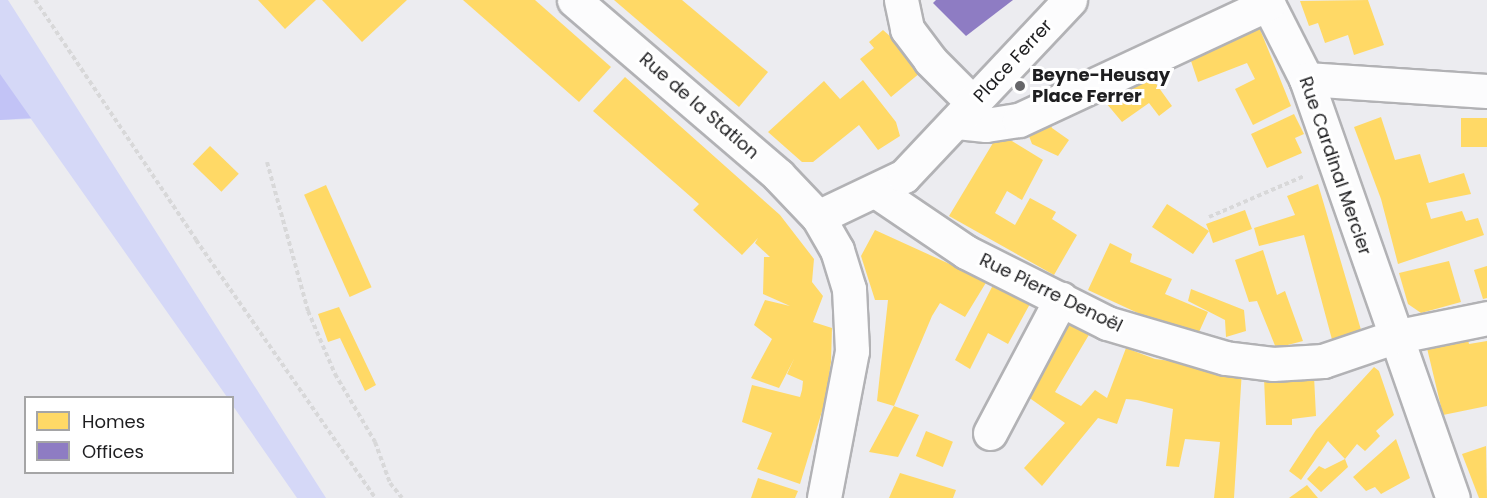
<!DOCTYPE html>
<html>
<head>
<meta charset="utf-8">
<style>
	body { margin:0 }
	#map { position:relative; width:1487px; height:498px; overflow:hidden; background:#ececf0; font-family:Poppins,sans-serif }
	div>[style] { position:absolute }
	[style*='--x'] { left:calc(var(--x)*1px); top:calc(var(--y)*1px); width:calc(var(--w)*1px); rotate:calc(var(--a)*1deg) }
	.green>* { inset:0; background:#d5d8f7 }
	.forest>* { inset:0; background:#c2c3f6 }
	.homes>* { inset:0; background:#ffd966; transform-origin:0 0 }
	.offices>* { inset:0; background:#8e7cc3 }
	.path>* { height:4px; margin-top:-2px; transform-origin:0; background:repeating-linear-gradient(90deg,#d8d8d9 0 4.5px,transparent 0 7.5px) }
	.roads { filter:drop-shadow(2px 0 #b2b2b5) drop-shadow(-2px 0 #b2b2b5) drop-shadow(0 2px #b2b2b5) drop-shadow(0 -2px #b2b2b5) }
	.minor>* { height:33px; margin:-16.5px; padding:0 16.5px; transform-origin:16.5px; border-radius:16.5px; background:#fcfcfd }
	.dots>* { width:16px; height:16px; translate:-50% -50%; box-sizing:border-box; border:3px solid #fff; border-radius:50% }
	span { translate:-50% -50%; white-space:nowrap; text-align:center; line-height:1.15; -webkit-text-stroke:6px #fff; paint-order:stroke }
	.street-label { font-size:18px; color:#1e1e20 }
	.poi-label { font-size:18px; color:#1e1e20; font-weight:700 }
	.left { translate:0 -50%; text-align:left }
	.legend { position:absolute; left:24px; top:396px; width:210px; height:78px; box-sizing:border-box; background:#fff; border:2px solid #a5a5a6; margin:0; padding:8px 10px; list-style:none; font-size:18px; color:#1e1e20 }
	.legend li { display:flex; align-items:center; gap:12px; height:30px }
	.legend b { width:30px; border:2px solid #a5a5a6 }
</style>
</head>
<body>
<div id="map">
	<div class="green">
		<i style="clip-path:polygon(0 0,8px 0,326px 498px,297px 498px,233px 406px,232px 398px,227px 397px,31px 119px,0 120px)"></i>
	</div>
	<div class="forest">
		<i style="clip-path:polygon(0 74px,31px 118px,0 120px)"></i>
	</div>
	<div class="homes">
		<i style="clip-path:polygon(258px 0,316px 0,285px 29px)"></i>
		<i style="clip-path:polygon(322px 0,407px 0,362px 42px)"></i>
		<i style="clip-path:polygon(463px 0,535px 0,611px 67px,579px 102px)"></i>
		<i style="clip-path:polygon(614px 0,682px 0,768px 72px,739px 107px)"></i>
		<i style="clip-path:polygon(1368px 0,1384px 45px,1354px 55px,1348px 35px,1325px 43px,1318px 23px,1309px 26px,1300px 1px)"></i>
		<i style="clip-path:polygon(1257px 22px,1291px 106px,1253px 125px,1235px 89px,1255px 79px,1247px 63px,1198px 82px,1189px 55px)"></i>
		<i style="clip-path:polygon(883px 30px,926px 68px,891px 97px,860px 59px,874px 48px,869px 42px)"></i>
		<i style="clip-path:polygon(1149px 74px,1172px 106px,1159px 116px,1149px 103px,1122px 122px,1101px 97px)"></i>
		<i style="clip-path:polygon(625px 77px,780px 215px,814px 259px,812px 282px,823px 296px,813px 322px,832px 328px,831px 362px,826px 398px,800px 484px,757px 469px,772px 433px,742px 422px,752px 385px,800px 397px,802px 390px,803px 381px,787px 374px,794px 359px,779px 388px,751px 378px,772px 339px,754px 325px,765px 300px,790px 306px,763px 294px,764px 257px,770px 257px,755px 243px,758px 238px,742px 255px,693px 210px,699px 204px,593px 111px)"></i>
		<i style="clip-path:polygon(863px 80px,896px 122px,900px 136px,878px 150px,859px 125px,813px 162px,802px 162px,768px 132px,824px 81px,840px 99px)"></i>
		<i style="clip-path:polygon(1046px 114px,1052px 128px,1069px 140px,1058px 156px,1032px 144px,1024px 123px)"></i>
		<i style="clip-path:polygon(1294px 114px,1304px 134px,1295px 138px,1302px 153px,1267px 168px,1251px 134px)"></i>
		<i style="clip-path:polygon(1381px 117px,1395px 160px,1420px 154px,1429px 183px,1464px 173px,1471px 194px,1426px 203px,1431px 219px,1462px 211px,1466px 221px,1478px 218px,1484px 235px,1398px 264px,1381px 199px,1354px 127px)"></i>
		<i style="left:1487px;top:118px;width:29px;height:26px;rotate:90deg"></i>
		<i style="clip-path:polygon(999px 133px,1043px 160px,1022px 200px,1007px 191px,995px 213px,1015px 225px,1030px 198px,1056px 212px,1052px 219px,1077px 235px,1054px 275px,949px 216px)"></i>
		<i style="left:210px;top:146px;width:40px;height:25px;rotate:44deg"></i>
		<i style="clip-path:polygon(1318px 184px,1364px 340px,1334px 347px,1304px 235px,1259px 246px,1254px 228px,1295px 215px,1287px 196px)"></i>
		<i style="left:326px;top:185px;width:112px;height:24px;rotate:66deg"></i>
		<i style="clip-path:polygon(1167px 204px,1209px 231px,1206px 224px,1245px 210px,1252px 229px,1213px 243px,1209px 231px,1193px 254px,1152px 227px)"></i>
		<i style="clip-path:polygon(875px 230px,987px 281px,965px 317px,940px 303px,932px 316px,894px 406px,919px 415px,898px 457px,869px 452px,894px 406px,877px 401px,888px 300px,875px 300px,861px 256px)"></i>
		<i style="clip-path:polygon(1110px 243px,1132px 254px,1130px 262px,1172px 279px,1165px 294px,1208px 312px,1199px 332px,1153px 320px,1088px 290px)"></i>
		<i style="clip-path:polygon(1263px 250px,1277px 295px,1285px 291px,1303px 341px,1276px 348px,1257px 301px,1249px 302px,1235px 260px)"></i>
		<i style="clip-path:polygon(1449px 261px,1461px 302px,1421px 313px,1408px 304px,1399px 273px)"></i>
		<i style="clip-path:polygon(1487px 266px,1487px 298px,1483px 299px,1474px 270px)"></i>
		<i style="clip-path:polygon(994px 283px,1031px 302px,1008px 344px,988px 333px,970px 369px,955px 360px)"></i>
		<i style="clip-path:polygon(1191px 289px,1244px 310px,1246px 331px,1226px 337px,1225px 320px,1188px 301px)"></i>
		<i style="clip-path:polygon(339px 307px,376px 385px,365px 391px,340px 338px,328px 342px,318px 314px)"></i>
		<i style="clip-path:polygon(1064px 319px,1090px 333px,1055px 392px,1081px 406px,1095px 390px,1107px 398px,1126px 348px,1155px 359px,1242px 370px,1234px 498px,1214px 498px,1220px 442px,1185px 439px,1179px 467px,1166px 466px,1173px 409px,1137px 400px,1126px 399px,1117px 424px,1098px 418px,1042px 486px,1024px 468px,1065px 423px,1021px 392px)"></i>
		<i style="clip-path:polygon(1467px 336px,1469px 344px,1487px 341px,1487px 406px,1443px 415px,1426px 344px)"></i>
		<i style="clip-path:polygon(1374px 367px,1379px 371px,1394px 415px,1376px 431px,1380px 436px,1365px 451px,1357px 444px,1345px 459px,1328px 441px,1301px 480px,1289px 471px,1316px 430px)"></i>
		<i style="clip-path:polygon(1314px 376px,1316px 416px,1292px 419px,1292px 425px,1266px 425px,1264px 378px)"></i>
		<i style="left:926px;top:431px;width:29px;height:27px;rotate:22deg"></i>
		<i style="clip-path:polygon(1396px 439px,1410px 478px,1381px 494px,1375px 487px,1366px 491px,1353px 477px)"></i>
		<i style="clip-path:polygon(1486px 446px,1487px 498px,1479px 498px,1462px 454px)"></i>
		<i style="clip-path:polygon(1345px 459px,1348px 467px,1321px 492px,1307px 479px,1319px 466px,1325px 469px)"></i>
		<i style="clip-path:polygon(900px 473px,956px 490px,953px 498px,889px 498px)"></i>
		<i style="clip-path:polygon(758px 478px,798px 491px,795px 498px,751px 498px)"></i>
		<i style="clip-path:polygon(1307px 485px,1318px 498px,1289px 498px)"></i>
	</div>
	<div class="offices">
		<i style="clip-path:polygon(936px 0,1013px 0,966px 36px,933px 3px)"></i>
	</div>
	<div class="path">
		<i style="--x:35;--y:0;--w:289;--a:56.1"></i>
		<i style="--x:196;--y:240;--w:314;--a:55.2"></i>
		<i style="--x:267;--y:162;--w:155;--a:74.6"></i>
		<i style="--x:308;--y:311;--w:69;--a:66.8"></i>
		<i style="--x:335;--y:374;--w:79;--a:59.5"></i>
		<i style="--x:375;--y:442;--w:44;--a:69.9"></i>
		<i style="--x:390;--y:483;--w:19;--a:51"></i>
		<i style="--x:1209;--y:217;--w:103;--a:-23.3"></i>
	</div>
	<div class="roads">
		<div class="minor">
			<i style="--x:574;--y:0;--w:269;--a:40.6"></i>
			<i style="--x:778;--y:175;--w:58;--a:46.4"></i>
			<i style="--x:818;--y:217;--w:38;--a:60"></i>
			<i style="--x:837;--y:250;--w:41;--a:72.9"></i>
			<i style="--x:849;--y:289;--w:62;--a:87.2"></i>
			<i style="--x:852;--y:351;--w:150;--a:100.8"></i>
			<i style="--x:901;--y:0;--w:30;--a:78"></i>
			<i style="--x:907;--y:29;--w:39;--a:53"></i>
			<i style="--x:930;--y:60;--w:62;--a:45"></i>
			<i style="--x:1266;--y:0;--w:89;--a:63.1"></i>
			<i style="--x:1306;--y:79;--w:444;--a:70.7"></i>
			<i style="--x:1306;--y:79;--w:181;--a:3.8"></i>
			<i style="--x:957;--y:122;--w:29;--a:6"></i>
			<i style="--x:986;--y:125;--w:33;--a:-9"></i>
			<i style="--x:1019;--y:120;--w:275;--a:-25"></i>
			<i style="--x:876;--y:191;--w:109;--a:34.1"></i>
			<i style="--x:966;--y:252;--w:158;--a:26.7"></i>
			<i style="--x:1107;--y:323;--w:123;--a:16.5"></i>
			<i style="--x:1225;--y:358;--w:48;--a:7.1"></i>
			<i style="--x:1273;--y:364;--w:50;--a:-3.4"></i>
			<i style="--x:1323;--y:361;--w:75;--a:-18.7"></i>
			<i style="--x:1394;--y:337;--w:95;--a:-11.5"></i>
			<i style="--x:818;--y:217;--w:95;--a:-25.5"></i>
			<i style="--x:904;--y:176;--w:242;--a:-46.7"></i>
			<i style="--x:990;--y:433;--w:152;--a:-62.1"></i>
		</div>
	</div>
	<div class="dots">
		<i style="left:1020px;top:86px;background:#666669"></i>
	</div>
	<div class="street-label">
		<span style="left:1013px;top:61px;rotate:-47deg">Place Ferrer</span>
		<span style="left:699px;top:106px;rotate:41deg">Rue de la Station</span>
		<span style="left:1335px;top:166px;rotate:71deg">Rue Cardinal Mercier</span>
		<span style="left:1051px;top:293px;rotate:26deg">Rue Pierre Denoël</span>
	</div>
	<div class="poi-label">
		<span class="left" style="left:1032px;top:86px">Beyne-Heusay<br>Place Ferrer</span>
	</div>
	<ul class="legend">
	<li><b style="height:16px;background:#ffd966"></b>Homes</li>
	<li><b style="height:16px;background:#8e7cc3"></b>Offices</li>
	</ul>
</div>
</body>
</html>
